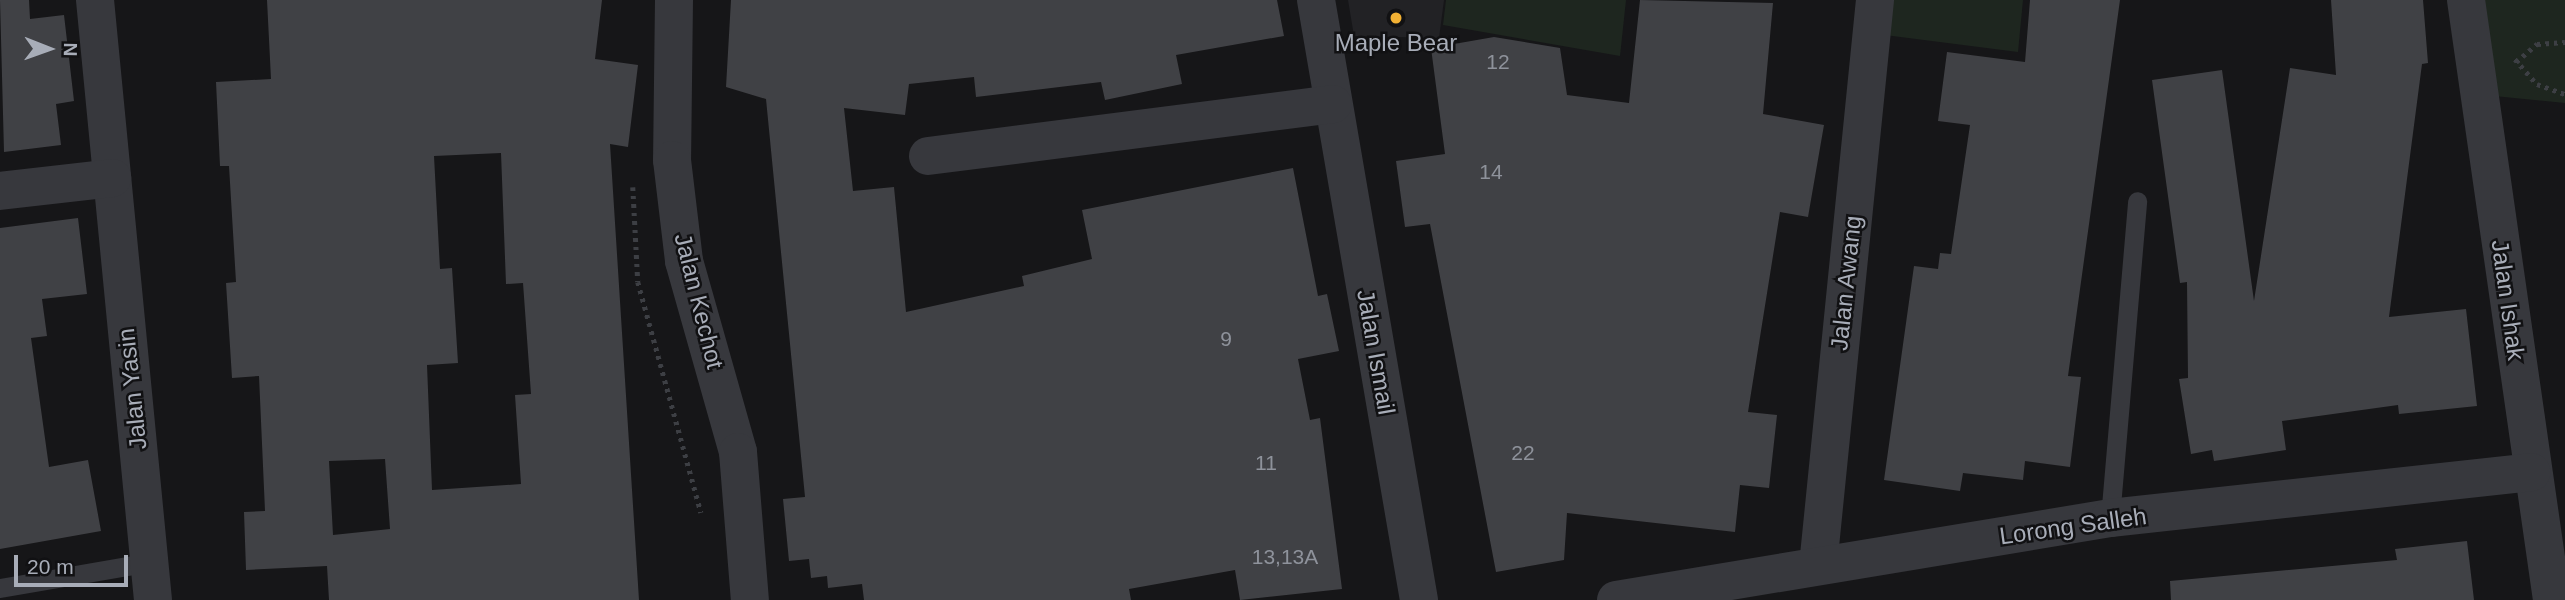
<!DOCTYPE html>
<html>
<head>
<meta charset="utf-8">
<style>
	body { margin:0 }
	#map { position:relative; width:2565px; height:600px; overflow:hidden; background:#161618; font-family:Arial,sans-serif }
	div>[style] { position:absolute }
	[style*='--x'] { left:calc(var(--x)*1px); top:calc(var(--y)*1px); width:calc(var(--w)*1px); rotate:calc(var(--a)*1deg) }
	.built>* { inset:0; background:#222225 }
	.green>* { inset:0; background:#1e261f }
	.building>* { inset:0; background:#404145 }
	.path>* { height:4.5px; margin-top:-2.25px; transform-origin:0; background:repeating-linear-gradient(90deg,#3d3f44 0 3.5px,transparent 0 8.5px) }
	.lane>* { height:19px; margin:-9.5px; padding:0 9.5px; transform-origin:9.5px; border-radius:9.5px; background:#37383d }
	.street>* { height:38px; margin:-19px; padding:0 19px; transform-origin:19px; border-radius:19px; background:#37383d }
	.dots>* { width:19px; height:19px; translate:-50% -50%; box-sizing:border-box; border:4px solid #111113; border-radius:50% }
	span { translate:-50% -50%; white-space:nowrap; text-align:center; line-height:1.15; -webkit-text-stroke:5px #111113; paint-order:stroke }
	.number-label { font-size:21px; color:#8e929b }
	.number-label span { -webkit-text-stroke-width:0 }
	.poi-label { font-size:24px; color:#a8adb8 }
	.street-label { font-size:24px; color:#a8adb8 }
	.north { position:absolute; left:14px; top:14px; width:70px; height:70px; -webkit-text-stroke:5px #111113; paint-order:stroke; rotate:91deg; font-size:19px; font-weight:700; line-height:28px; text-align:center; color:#a8adb8 }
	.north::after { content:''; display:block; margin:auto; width:24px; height:32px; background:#a8adb8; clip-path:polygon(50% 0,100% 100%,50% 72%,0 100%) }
	.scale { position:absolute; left:14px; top:555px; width:114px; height:32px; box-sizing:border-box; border:4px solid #a8adb8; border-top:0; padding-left:9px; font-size:21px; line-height:24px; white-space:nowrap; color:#a8adb8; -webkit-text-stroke:5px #111113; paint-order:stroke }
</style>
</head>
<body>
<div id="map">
	<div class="built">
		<i style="clip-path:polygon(1348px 0,1444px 0,1439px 38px,1354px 36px)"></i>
	</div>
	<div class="green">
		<i style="clip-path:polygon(1446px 0,1626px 0,1620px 56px,1443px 25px)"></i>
		<i style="clip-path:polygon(1880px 0,2023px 0,2018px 52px,1877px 34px)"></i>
		<i style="clip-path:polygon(2470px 0,2565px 0,2565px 103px,2484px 95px)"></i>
	</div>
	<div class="building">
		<i style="clip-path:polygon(0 0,29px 0,30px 19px,64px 15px,74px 101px,56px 104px,61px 145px,4px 152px)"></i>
		<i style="clip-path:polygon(evenodd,267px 0,602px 0,595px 59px,638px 65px,628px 147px,610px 144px,639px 600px,329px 600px,327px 566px,246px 570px,244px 512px,265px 511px,259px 376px,232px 378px,226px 283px,236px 282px,229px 166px,220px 166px,216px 82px,271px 79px,267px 0,501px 153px,506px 284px,523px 283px,531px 394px,515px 395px,521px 484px,432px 490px,427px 365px,458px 363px,452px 268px,440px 269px,434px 156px,501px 153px,267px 0,385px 459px,390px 529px,333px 535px,329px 461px,385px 459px)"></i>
		<i style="clip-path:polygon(731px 0,1277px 0,1284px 36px,1176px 55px,1182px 84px,1105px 100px,1101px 82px,976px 97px,974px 77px,909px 84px,905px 115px,844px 108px,853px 191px,894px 187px,906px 312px,1024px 286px,1022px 276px,1092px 259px,1082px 210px,1293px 168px,1318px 296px,1327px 294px,1339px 351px,1298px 359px,1310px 420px,1320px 418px,1342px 589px,1240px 600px,1235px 570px,1129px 589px,1131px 600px,864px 600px,862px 584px,828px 588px,827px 576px,811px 578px,809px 559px,789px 561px,783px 499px,805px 497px,766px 99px,726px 87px)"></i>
		<i style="clip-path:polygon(1640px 0,1773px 3px,1763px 114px,1824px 125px,1808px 217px,1780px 212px,1748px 412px,1777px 415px,1769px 488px,1740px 485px,1735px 532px,1567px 513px,1564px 560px,1496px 572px,1430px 224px,1405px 227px,1396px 161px,1445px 154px,1431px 48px,1494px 37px,1560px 48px,1567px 95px,1629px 103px)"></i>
		<i style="clip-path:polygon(2030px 0,2120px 0,2068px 376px,2081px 377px,2070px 467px,2025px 461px,2023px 480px,1963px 473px,1960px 491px,1884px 480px,1914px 266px,1938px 269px,1940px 253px,1951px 254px,1970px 125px,1938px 121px,1947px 52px,2025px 62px)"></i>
		<i style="clip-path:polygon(2331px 0,2423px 0,2428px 63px,2422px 64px,2389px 317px,2466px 309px,2477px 406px,2399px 414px,2398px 405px,2282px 421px,2286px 450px,2214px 461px,2212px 450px,2191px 454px,2179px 379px,2188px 378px,2187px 282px,2180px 283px,2152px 80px,2222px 70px,2254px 301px,2290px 68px,2336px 75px)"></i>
		<i style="clip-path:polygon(78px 218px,87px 294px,42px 299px,47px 336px,31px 338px,49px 467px,88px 460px,101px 531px,0 549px,0 228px)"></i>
		<i style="clip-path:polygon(2467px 541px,2474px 600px,2171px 600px,2170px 581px,2397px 560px,2395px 549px)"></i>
	</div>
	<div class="path">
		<i style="--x:2515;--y:59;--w:33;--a:49"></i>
		<i style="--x:2537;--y:84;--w:30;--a:20"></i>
		<i style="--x:2516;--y:62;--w:28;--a:-41"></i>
		<i style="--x:2537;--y:44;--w:28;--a:-4"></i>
		<i style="--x:633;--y:187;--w:95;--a:87"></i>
		<i style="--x:638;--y:282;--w:239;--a:74.7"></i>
	</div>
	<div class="lane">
		<i style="--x:2110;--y:518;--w:318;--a:-85.1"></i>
		<i style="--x:0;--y:588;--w:152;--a:-9.8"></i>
	</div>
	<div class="street">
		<i style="--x:95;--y:0;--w:603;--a:84.48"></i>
		<i style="--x:674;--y:0;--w:160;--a:90.7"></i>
		<i style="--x:672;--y:160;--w:102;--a:83.2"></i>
		<i style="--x:684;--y:261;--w:198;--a:74.2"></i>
		<i style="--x:738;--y:452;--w:148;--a:85.4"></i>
		<i style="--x:1316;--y:0;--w:609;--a:80.26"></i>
		<i style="--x:2466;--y:0;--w:606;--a:81.84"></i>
		<i style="--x:928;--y:156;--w:408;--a:-7.3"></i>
		<i style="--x:0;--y:191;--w:113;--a:-6.6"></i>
		<i style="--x:1818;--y:566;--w:569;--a:-84.25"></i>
		<i style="--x:1616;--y:600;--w:501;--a:-9.42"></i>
		<i style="--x:2110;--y:518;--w:424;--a:-6.2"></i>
	</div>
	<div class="dots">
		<i style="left:1396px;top:18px;background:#f2b134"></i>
	</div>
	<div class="number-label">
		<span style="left:1498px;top:62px">12</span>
		<span style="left:1491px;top:172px">14</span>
		<span style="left:1226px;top:339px">9</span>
		<span style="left:1523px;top:453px">22</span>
		<span style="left:1266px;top:463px">11</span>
		<span style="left:1285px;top:557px">13,13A</span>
	</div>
	<div class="poi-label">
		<span style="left:1396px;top:43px">Maple Bear</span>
	</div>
	<div class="street-label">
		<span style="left:1846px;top:283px;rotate:-84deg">Jalan Awang</span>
		<span style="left:2508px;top:300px;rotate:82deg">Jalan Ishak</span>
		<span style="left:699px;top:301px;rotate:76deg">Jalan Kechot</span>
		<span style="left:1376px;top:352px;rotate:80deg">Jalan Ismail</span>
		<span style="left:132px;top:389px;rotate:-96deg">Jalan Yasin</span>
		<span style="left:2073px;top:526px;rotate:-8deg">Lorong Salleh</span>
	</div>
	<div class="north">N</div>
	<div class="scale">20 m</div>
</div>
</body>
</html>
